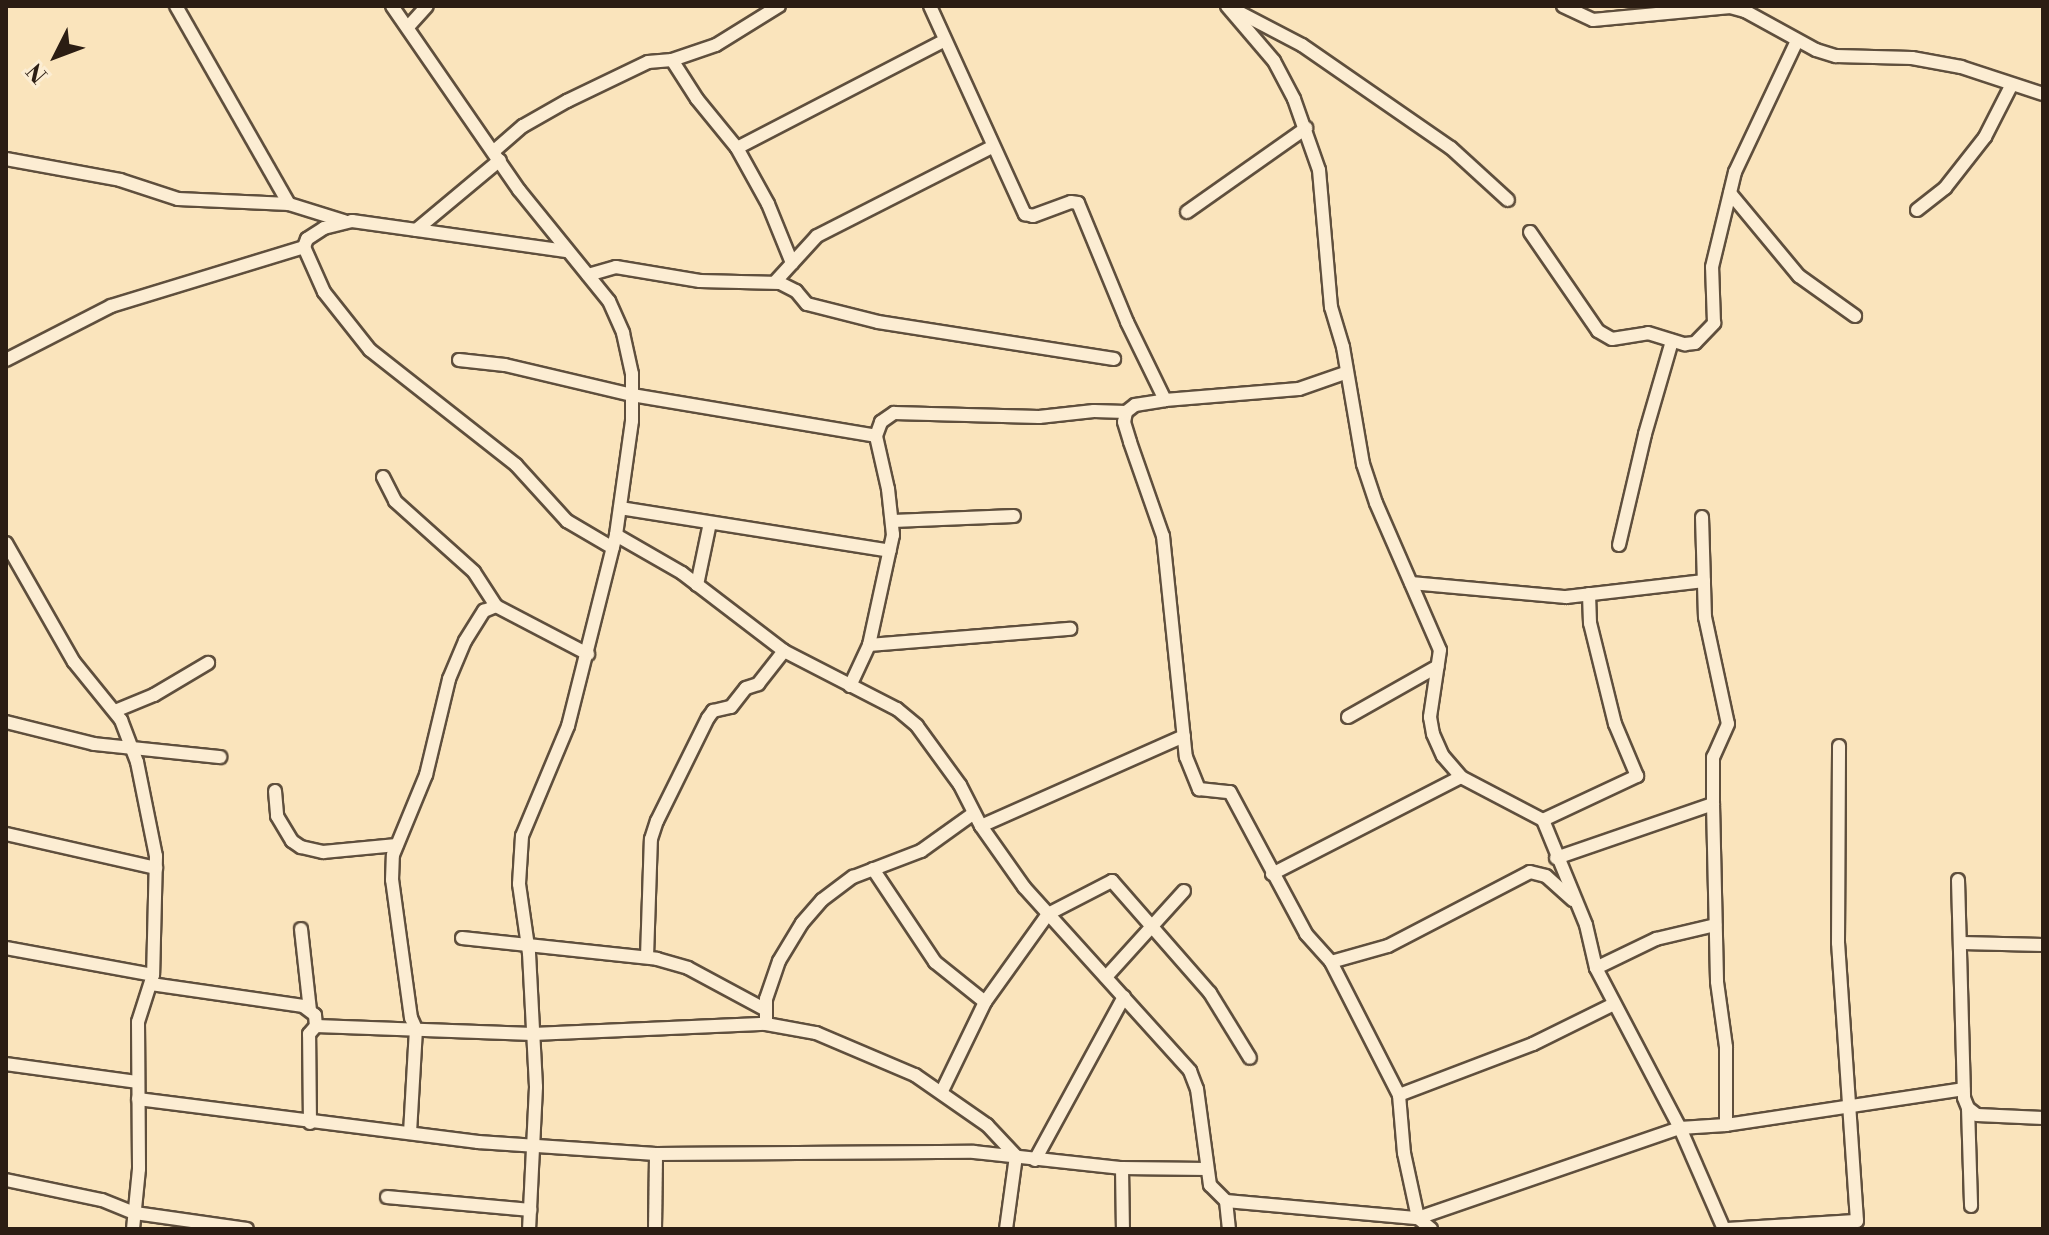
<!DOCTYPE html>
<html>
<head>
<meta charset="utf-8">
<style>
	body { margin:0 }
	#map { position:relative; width:2049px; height:1235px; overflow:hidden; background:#fae4bc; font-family:"Libre Bodoni",serif }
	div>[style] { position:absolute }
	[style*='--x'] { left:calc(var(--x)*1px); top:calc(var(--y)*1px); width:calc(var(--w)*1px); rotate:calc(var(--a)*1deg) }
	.roads { filter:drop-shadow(2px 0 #5f4f3d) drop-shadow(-2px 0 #5f4f3d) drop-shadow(0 2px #5f4f3d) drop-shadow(0 -2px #5f4f3d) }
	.minor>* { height:12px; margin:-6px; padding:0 6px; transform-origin:6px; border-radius:6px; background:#fcedd3 }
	span { translate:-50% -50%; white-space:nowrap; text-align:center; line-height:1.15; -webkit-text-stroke:8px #fcedd3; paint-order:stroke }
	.frame { position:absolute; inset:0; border:8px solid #2b1d13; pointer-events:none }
	.north { position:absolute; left:16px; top:16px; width:80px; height:80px; -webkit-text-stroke:6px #fcedd3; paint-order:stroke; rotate:228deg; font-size:22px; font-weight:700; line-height:32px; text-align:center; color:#2b1d13 }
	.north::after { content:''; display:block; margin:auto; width:28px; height:36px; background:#2b1d13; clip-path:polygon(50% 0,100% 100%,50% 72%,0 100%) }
</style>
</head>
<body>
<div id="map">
	<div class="roads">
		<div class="minor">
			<i style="--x:176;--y:6;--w:228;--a:60.3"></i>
			<i style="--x:392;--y:6;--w:224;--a:55.4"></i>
			<i style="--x:519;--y:190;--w:143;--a:51"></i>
			<i style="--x:609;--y:301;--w:35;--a:66"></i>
			<i style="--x:623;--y:333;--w:42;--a:77.6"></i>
			<i style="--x:632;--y:374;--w:47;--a:90"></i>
			<i style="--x:632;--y:421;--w:115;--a:98"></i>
			<i style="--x:616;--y:535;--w:197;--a:104.1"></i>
			<i style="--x:568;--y:726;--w:119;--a:112.7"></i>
			<i style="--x:522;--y:836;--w:48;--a:93.6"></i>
			<i style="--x:519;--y:884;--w:70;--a:81.8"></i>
			<i style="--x:529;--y:953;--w:134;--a:87"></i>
			<i style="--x:536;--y:1087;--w:142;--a:92.8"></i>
			<i style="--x:930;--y:6;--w:229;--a:65.5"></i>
			<i style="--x:1025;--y:214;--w:8;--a:14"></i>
			<i style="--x:1033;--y:216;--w:40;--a:-20.2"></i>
			<i style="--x:1071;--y:202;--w:7;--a:8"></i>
			<i style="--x:1078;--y:203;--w:129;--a:67.6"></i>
			<i style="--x:1127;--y:322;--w:87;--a:64"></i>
			<i style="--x:1227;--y:6;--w:72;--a:49.5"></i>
			<i style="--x:1274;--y:61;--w:43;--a:62.2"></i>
			<i style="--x:1294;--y:99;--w:75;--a:70.6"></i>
			<i style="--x:1319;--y:170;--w:138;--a:85"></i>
			<i style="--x:1331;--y:307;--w:42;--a:73.3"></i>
			<i style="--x:1343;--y:347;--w:119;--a:80.3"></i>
			<i style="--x:1363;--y:464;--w:41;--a:71.6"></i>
			<i style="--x:1376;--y:503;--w:160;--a:66.5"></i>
			<i style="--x:1440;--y:650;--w:68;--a:98.5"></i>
			<i style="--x:1430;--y:717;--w:17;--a:80"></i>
			<i style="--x:1433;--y:734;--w:24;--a:66"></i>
			<i style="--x:1443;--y:756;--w:28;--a:49"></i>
			<i style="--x:1461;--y:777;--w:93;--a:27.7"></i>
			<i style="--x:1543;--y:820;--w:113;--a:67.7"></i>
			<i style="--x:1586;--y:925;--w:44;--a:76.9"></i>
			<i style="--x:1596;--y:968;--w:181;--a:62.3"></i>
			<i style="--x:1680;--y:1128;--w:110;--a:66.5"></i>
			<i style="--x:1563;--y:6;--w:33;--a:25"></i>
			<i style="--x:1593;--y:20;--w:138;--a:-5.4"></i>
			<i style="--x:1730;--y:7;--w:16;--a:15"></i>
			<i style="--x:1745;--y:11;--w:81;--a:28.8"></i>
			<i style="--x:1816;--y:50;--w:21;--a:17"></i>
			<i style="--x:1836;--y:56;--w:76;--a:1.5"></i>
			<i style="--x:1912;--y:58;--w:50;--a:10.4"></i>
			<i style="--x:1961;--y:67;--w:86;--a:18.2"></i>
			<i style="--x:1233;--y:9;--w:78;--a:27.6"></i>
			<i style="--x:1302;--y:45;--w:181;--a:34.7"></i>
			<i style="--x:1451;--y:148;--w:77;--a:42.4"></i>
			<i style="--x:408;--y:27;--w:28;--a:-48"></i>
			<i style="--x:672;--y:60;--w:46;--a:57.3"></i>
			<i style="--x:697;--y:99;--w:63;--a:50.8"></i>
			<i style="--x:737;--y:148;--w:64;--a:61"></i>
			<i style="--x:768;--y:204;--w:64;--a:67.9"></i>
			<i style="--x:737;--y:148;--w:232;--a:-27.4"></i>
			<i style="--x:494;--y:151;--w:38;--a:-41"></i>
			<i style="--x:523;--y:126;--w:51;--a:-29.6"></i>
			<i style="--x:567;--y:101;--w:90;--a:-25.7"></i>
			<i style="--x:648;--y:62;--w:24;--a:-5"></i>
			<i style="--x:672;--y:60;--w:46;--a:-18.8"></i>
			<i style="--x:716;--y:45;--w:74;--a:-31.8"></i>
			<i style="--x:6;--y:159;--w:116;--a:10.4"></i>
			<i style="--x:120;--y:180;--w:61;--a:18.1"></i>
			<i style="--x:178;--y:199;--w:111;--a:2.6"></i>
			<i style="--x:289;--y:204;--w:58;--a:17.2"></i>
			<i style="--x:1730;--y:193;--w:108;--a:50.3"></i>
			<i style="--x:1799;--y:276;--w:69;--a:35.5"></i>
			<i style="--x:1917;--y:210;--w:36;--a:-38"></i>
			<i style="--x:1945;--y:188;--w:65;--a:-51.9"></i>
			<i style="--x:1985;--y:137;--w:59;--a:-63"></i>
			<i style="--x:1187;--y:212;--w:146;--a:-35.2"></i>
			<i style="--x:416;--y:230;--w:109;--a:-39.8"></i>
			<i style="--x:1530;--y:232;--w:120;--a:55.5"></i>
			<i style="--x:1598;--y:331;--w:16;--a:30"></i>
			<i style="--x:1612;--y:339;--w:36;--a:-9"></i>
			<i style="--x:1648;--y:333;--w:39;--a:17"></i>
			<i style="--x:1685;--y:344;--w:10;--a:-6"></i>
			<i style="--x:1695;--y:343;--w:28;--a:-46"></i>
			<i style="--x:1714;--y:323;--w:56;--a:-92"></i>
			<i style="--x:1712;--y:267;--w:98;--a:-76.4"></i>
			<i style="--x:1735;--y:172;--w:145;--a:-64.7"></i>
			<i style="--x:566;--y:251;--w:216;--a:-172"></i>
			<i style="--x:352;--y:221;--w:29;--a:166"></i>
			<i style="--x:324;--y:228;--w:20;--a:147"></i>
			<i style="--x:307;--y:239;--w:9;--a:111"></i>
			<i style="--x:304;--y:247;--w:49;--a:66"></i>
			<i style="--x:324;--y:292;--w:74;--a:51.6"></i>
			<i style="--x:370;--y:350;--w:186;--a:38.2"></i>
			<i style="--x:516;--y:465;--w:76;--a:47.7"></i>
			<i style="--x:567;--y:521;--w:53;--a:30.4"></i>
			<i style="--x:588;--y:275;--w:29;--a:-16"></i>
			<i style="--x:616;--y:267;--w:85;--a:9.5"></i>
			<i style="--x:700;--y:281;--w:80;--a:1.4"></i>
			<i style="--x:780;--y:283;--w:18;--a:27"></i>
			<i style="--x:796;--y:291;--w:17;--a:50"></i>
			<i style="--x:807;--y:304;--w:73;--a:14.2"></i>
			<i style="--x:878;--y:322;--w:239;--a:8.9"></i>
			<i style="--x:775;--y:282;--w:62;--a:-47.6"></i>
			<i style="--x:817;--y:236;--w:196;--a:-27"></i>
			<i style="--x:6;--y:360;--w:118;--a:-27.2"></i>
			<i style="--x:111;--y:306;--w:202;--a:-17"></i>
			<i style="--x:459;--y:360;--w:46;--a:6.2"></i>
			<i style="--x:505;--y:365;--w:130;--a:13.3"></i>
			<i style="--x:632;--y:395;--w:247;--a:9.5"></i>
			<i style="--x:1126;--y:412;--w:10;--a:101"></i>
			<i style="--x:1124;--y:422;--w:21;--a:73"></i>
			<i style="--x:1130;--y:442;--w:100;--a:70.7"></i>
			<i style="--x:1163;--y:536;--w:222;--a:84.1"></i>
			<i style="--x:1186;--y:757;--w:35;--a:68"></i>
			<i style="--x:1199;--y:789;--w:31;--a:6"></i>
			<i style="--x:1230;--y:792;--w:161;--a:61.8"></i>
			<i style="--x:1306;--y:934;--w:38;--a:48"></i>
			<i style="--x:1331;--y:962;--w:149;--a:62.9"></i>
			<i style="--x:1399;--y:1095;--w:58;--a:85.1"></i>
			<i style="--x:1404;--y:1153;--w:66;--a:77.8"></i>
			<i style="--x:1418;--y:1218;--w:277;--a:-19"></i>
			<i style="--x:1680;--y:1128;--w:46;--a:-3.7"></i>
			<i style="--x:1726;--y:1125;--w:240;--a:-8.6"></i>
			<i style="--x:383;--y:477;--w:27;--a:63"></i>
			<i style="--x:395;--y:501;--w:106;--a:41.9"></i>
			<i style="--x:474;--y:572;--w:40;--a:57.1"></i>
			<i style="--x:620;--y:508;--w:273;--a:9"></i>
			<i style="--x:1702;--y:517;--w:100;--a:88.3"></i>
			<i style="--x:1705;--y:617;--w:109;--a:77.9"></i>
			<i style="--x:1728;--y:724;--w:36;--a:114"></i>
			<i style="--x:1713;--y:757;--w:47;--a:90"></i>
			<i style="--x:1713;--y:804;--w:178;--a:88.7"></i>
			<i style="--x:1717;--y:982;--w:66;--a:82.1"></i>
			<i style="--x:1726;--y:1047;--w:78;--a:90"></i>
			<i style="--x:893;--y:521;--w:121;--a:-2.4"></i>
			<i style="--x:616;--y:535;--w:76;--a:29.9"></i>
			<i style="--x:682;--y:573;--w:128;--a:37.4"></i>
			<i style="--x:784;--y:651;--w:127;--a:27.2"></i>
			<i style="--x:897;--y:709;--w:26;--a:40"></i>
			<i style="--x:917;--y:726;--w:73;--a:53.9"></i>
			<i style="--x:960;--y:785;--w:46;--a:62.9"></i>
			<i style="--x:981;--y:826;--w:75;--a:54.8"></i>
			<i style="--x:1024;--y:887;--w:248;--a:47.9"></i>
			<i style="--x:1190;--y:1071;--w:19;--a:69"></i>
			<i style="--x:1197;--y:1089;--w:97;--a:82.3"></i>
			<i style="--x:1210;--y:1185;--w:23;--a:45"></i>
			<i style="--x:1226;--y:1201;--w:193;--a:5.1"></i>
			<i style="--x:1418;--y:1218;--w:17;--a:40"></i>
			<i style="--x:6;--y:543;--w:137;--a:60.3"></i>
			<i style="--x:74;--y:662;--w:75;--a:51"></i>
			<i style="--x:121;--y:720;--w:45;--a:69.1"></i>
			<i style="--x:137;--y:762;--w:96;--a:78.6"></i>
			<i style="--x:156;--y:856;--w:119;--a:91.4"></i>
			<i style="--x:153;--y:975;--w:49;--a:107.7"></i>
			<i style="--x:138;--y:1022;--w:147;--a:89.6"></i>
			<i style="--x:139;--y:1169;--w:60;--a:95.7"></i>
			<i style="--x:1619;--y:545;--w:114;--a:-76.8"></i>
			<i style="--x:1645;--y:434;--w:97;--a:-73.8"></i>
			<i style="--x:1411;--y:583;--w:156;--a:5.2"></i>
			<i style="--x:1566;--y:597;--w:139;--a:-6.6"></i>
			<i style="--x:697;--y:585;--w:63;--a:-78.2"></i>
			<i style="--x:869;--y:645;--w:202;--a:-4.6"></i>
			<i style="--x:850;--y:686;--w:45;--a:-65.1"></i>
			<i style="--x:869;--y:645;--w:113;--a:-77.7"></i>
			<i style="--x:893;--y:535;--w:46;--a:-96.2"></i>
			<i style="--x:888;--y:489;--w:54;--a:-102.8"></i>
			<i style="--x:876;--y:436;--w:15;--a:-70"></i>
			<i style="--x:881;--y:422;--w:16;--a:-35"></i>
			<i style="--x:894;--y:413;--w:145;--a:1.6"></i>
			<i style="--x:1039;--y:417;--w:55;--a:-6.2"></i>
			<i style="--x:1094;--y:411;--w:32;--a:2"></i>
			<i style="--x:1126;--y:412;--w:11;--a:-38"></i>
			<i style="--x:1135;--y:405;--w:30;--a:-9"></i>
			<i style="--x:1165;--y:400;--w:134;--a:-4.7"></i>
			<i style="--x:1299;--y:389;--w:49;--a:-19.2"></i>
			<i style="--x:115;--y:711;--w:42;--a:-22.3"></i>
			<i style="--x:154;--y:695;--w:63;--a:-30.7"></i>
			<i style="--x:1348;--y:717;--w:103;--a:-29.5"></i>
			<i style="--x:6;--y:722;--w:91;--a:14"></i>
			<i style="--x:94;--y:744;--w:127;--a:5.9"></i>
			<i style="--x:275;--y:791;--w:25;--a:85"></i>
			<i style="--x:277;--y:816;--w:29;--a:59"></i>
			<i style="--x:292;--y:841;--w:11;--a:34"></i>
			<i style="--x:301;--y:847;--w:23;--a:13"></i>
			<i style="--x:323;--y:852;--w:74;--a:-5.4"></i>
			<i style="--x:1543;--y:820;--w:104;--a:-25.1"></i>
			<i style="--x:1637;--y:776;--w:56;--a:-112.9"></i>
			<i style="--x:1615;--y:724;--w:104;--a:-103.9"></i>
			<i style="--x:1590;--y:623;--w:29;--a:-92"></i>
			<i style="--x:981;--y:826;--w:222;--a:-23.9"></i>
			<i style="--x:6;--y:834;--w:154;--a:12.8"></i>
			<i style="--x:1556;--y:858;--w:166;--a:-19"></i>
			<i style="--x:873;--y:869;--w:112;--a:56.3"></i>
			<i style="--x:935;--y:962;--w:64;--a:38.7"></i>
			<i style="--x:1272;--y:874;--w:212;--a:-27.2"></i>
			<i style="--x:1958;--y:880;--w:218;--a:88.4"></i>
			<i style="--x:1964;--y:1098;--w:11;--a:68"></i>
			<i style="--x:1968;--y:1108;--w:11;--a:38"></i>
			<i style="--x:1977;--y:1115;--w:66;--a:2.6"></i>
			<i style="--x:301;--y:929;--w:81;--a:83.7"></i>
			<i style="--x:462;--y:938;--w:196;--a:6.1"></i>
			<i style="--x:657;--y:959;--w:32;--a:16"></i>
			<i style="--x:688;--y:968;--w:86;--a:28.3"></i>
			<i style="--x:1962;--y:943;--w:81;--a:1.4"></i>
			<i style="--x:6;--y:948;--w:149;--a:10.4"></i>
			<i style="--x:647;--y:957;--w:118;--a:-88.1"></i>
			<i style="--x:651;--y:839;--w:19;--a:-72"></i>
			<i style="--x:657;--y:821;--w:115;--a:-63.7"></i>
			<i style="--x:708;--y:718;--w:9;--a:-54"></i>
			<i style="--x:713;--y:711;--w:18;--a:-13"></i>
			<i style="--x:731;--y:707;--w:24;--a:-52"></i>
			<i style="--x:746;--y:688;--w:13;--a:-18"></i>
			<i style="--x:758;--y:684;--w:42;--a:-51.8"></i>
			<i style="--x:1331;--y:962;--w:59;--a:-15.7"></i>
			<i style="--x:1388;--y:946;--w:160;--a:-27.5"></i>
			<i style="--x:1530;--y:872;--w:16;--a:14"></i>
			<i style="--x:1546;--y:876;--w:36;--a:42"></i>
			<i style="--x:1596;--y:968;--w:67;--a:-25.8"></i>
			<i style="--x:1656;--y:939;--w:61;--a:-13.3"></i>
			<i style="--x:1106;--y:977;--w:116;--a:-47.8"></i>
			<i style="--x:151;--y:984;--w:154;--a:8.2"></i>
			<i style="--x:303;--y:1006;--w:15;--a:37"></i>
			<i style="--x:315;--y:1015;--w:11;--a:85"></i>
			<i style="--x:766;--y:1024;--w:25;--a:-90"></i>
			<i style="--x:766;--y:999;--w:40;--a:-71.1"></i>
			<i style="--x:779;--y:961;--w:44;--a:-58.8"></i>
			<i style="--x:802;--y:923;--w:30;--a:-49"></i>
			<i style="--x:822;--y:900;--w:39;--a:-37"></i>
			<i style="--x:853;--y:877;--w:73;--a:-20.9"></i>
			<i style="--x:921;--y:851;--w:65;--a:-35.6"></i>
			<i style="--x:6;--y:1064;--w:133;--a:7.8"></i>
			<i style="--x:942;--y:1091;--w:99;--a:-64.2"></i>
			<i style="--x:985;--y:1002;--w:108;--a:-54.4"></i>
			<i style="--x:1048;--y:914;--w:72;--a:-27.3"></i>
			<i style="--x:1112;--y:881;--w:149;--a:48.8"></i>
			<i style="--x:1210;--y:993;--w:76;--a:58.4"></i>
			<i style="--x:1399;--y:1095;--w:143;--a:-20.8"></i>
			<i style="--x:1533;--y:1044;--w:90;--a:-26.3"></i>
			<i style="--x:138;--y:1099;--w:343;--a:7.2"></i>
			<i style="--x:478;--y:1142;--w:178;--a:3.9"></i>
			<i style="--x:656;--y:1154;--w:318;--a:-0.4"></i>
			<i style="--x:974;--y:1152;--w:149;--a:6.2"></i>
			<i style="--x:1122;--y:1168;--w:85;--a:0.7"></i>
			<i style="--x:1968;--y:1108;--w:98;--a:88.2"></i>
			<i style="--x:310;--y:1123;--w:89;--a:-90.6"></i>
			<i style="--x:309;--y:1034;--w:11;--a:-49"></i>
			<i style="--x:316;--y:1026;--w:217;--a:2.1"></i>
			<i style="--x:533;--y:1034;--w:233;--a:-2.5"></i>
			<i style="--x:766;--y:1024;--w:51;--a:10.2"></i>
			<i style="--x:816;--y:1033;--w:108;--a:23"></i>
			<i style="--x:915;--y:1075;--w:88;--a:34.8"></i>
			<i style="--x:987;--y:1125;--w:42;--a:46.9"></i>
			<i style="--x:1016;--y:1156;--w:74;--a:97.8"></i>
			<i style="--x:410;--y:1133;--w:104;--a:-86.7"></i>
			<i style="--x:416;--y:1029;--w:12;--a:-114"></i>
			<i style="--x:411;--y:1018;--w:139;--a:-97.8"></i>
			<i style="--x:392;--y:880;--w:25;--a:-88"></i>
			<i style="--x:393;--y:855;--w:87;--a:-67.6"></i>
			<i style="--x:426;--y:775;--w:99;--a:-76.5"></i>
			<i style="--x:449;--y:679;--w:41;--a:-67.2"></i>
			<i style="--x:465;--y:641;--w:36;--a:-58"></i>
			<i style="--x:484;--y:611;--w:13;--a:-23"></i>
			<i style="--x:496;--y:606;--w:104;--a:27.6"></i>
			<i style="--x:1035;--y:1160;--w:186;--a:-61.4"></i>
			<i style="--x:1122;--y:1168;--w:61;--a:89.1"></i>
			<i style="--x:6;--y:1180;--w:98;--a:11.8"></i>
			<i style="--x:102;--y:1200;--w:35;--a:22"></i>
			<i style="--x:135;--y:1213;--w:113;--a:8.1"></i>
			<i style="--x:387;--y:1197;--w:144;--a:5.2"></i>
			<i style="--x:1226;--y:1201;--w:28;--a:84"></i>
			<i style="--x:655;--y:1229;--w:75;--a:-89.2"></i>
			<i style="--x:1725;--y:1229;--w:132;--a:-3.5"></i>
			<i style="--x:1857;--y:1221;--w:279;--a:-93.9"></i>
			<i style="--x:1838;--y:943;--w:197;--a:-89.7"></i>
		</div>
	</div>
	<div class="frame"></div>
	<div class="north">N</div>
</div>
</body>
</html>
